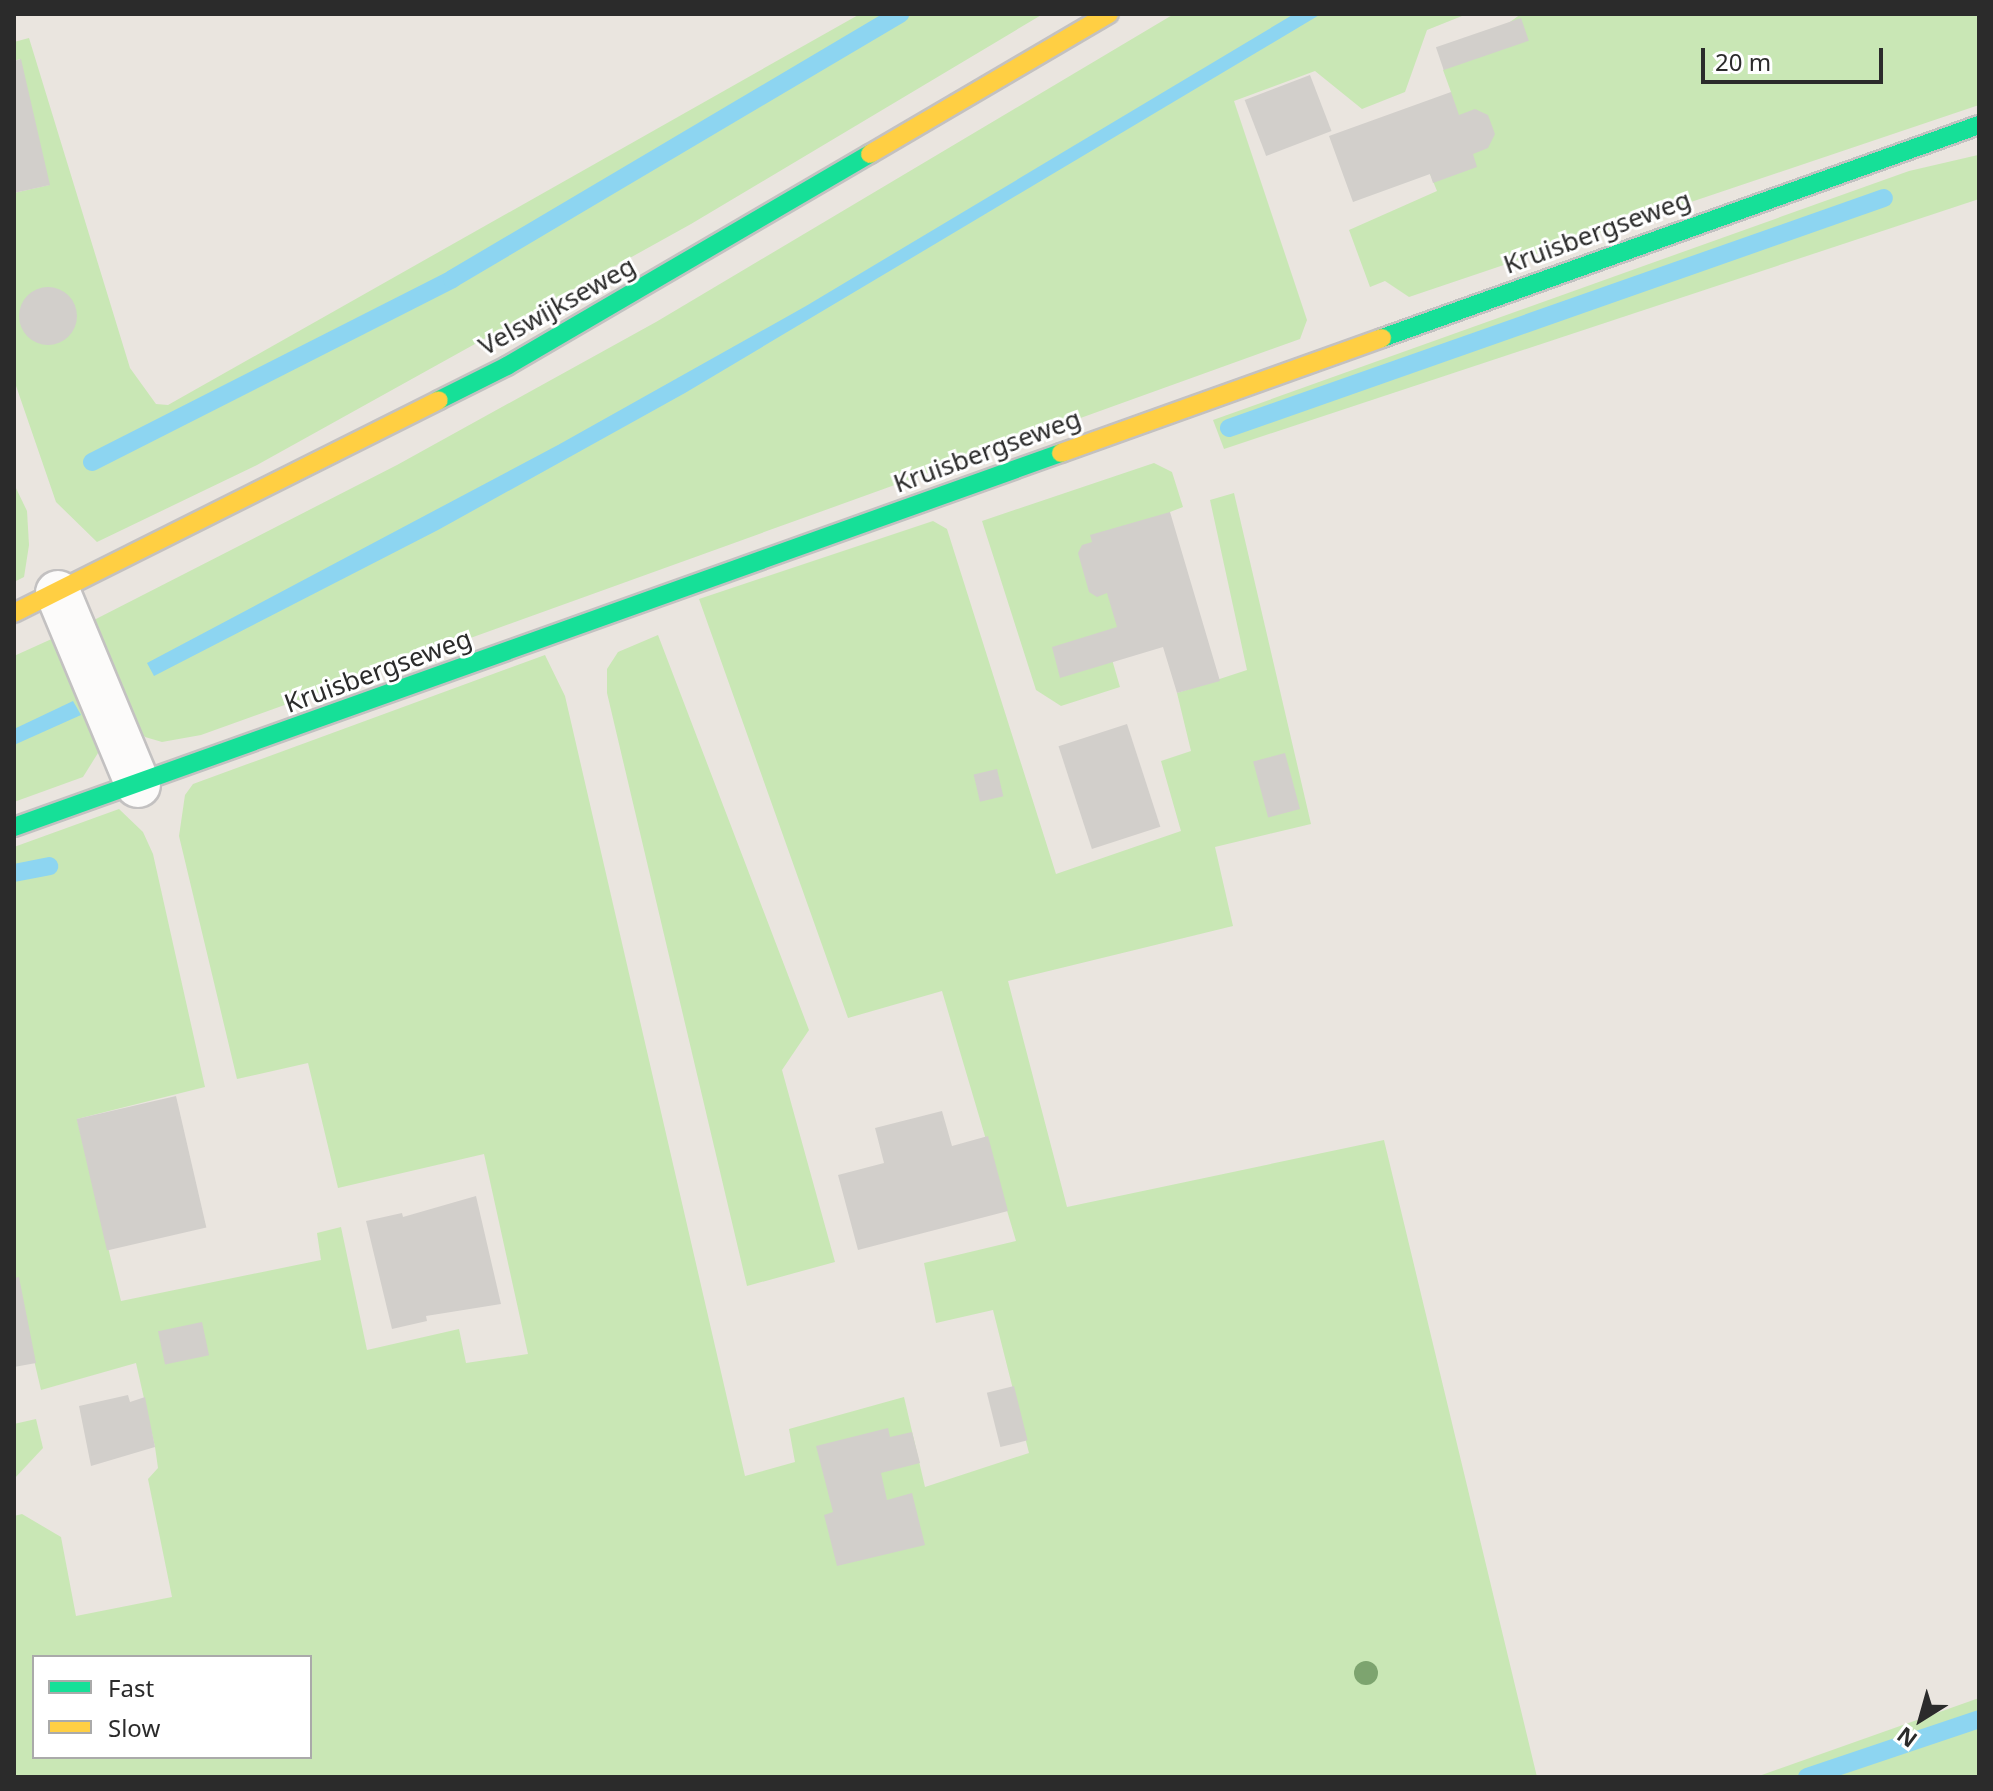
<!DOCTYPE html>
<html>
<head>
<meta charset="utf-8">
<style>
	body { margin:0 }
	#map { position:relative; width:1993px; height:1791px; overflow:hidden; background:#eae5df; font-family:"Noto Sans",sans-serif }
	div>[style] { position:absolute }
	[style*='--x'] { left:calc(var(--x)*1px); top:calc(var(--y)*1px); width:calc(var(--w)*1px); rotate:calc(var(--a)*1deg) }
	.green>* { inset:0; background:#c9e7b5 }
	.water>* { inset:0; background:#8dd5f1 }
	.stream>* { height:18px; margin:-9px; padding:0 9px; transform-origin:9px; border-radius:9px; background:#8dd5f1 }
	.building>* { inset:0; background:#d2cfcb; transform-origin:0 0 }
	.round { border-radius:50% }
	.roads { filter:drop-shadow(2px 0 #c3c1c1) drop-shadow(-2px 0 #c3c1c1) drop-shadow(0 2px #c3c1c1) drop-shadow(0 -2px #c3c1c1) }
	.street>* { height:44px; margin:-22px; padding:0 22px; transform-origin:22px; border-radius:22px; background:#fcfbfa }
	.fast>* { height:18px; margin:-9px; padding:0 9px; transform-origin:9px; border-radius:9px; background:#16e098 }
	.slow>* { height:18px; margin:-9px; padding:0 9px; transform-origin:9px; border-radius:9px; background:#ffcf43 }
	.trees>* { width:24px; height:24px; margin:-12px; border-radius:50%; background:#7da46f }
	span { translate:-50% -50%; white-space:nowrap; text-align:center; line-height:1.15; -webkit-text-stroke:6px #fff; paint-order:stroke }
	.street-label { font-size:26px; color:#2b2b2b }
	.frame { position:absolute; inset:0; border:16px solid #2b2b2b; pointer-events:none }
	.legend { position:absolute; left:32px; top:1655px; width:280px; height:104px; box-sizing:border-box; background:#fff; border:2px solid #aaa; margin:0; padding:10px 14px; list-style:none; font-size:24px; color:#2b2b2b }
	.legend li { display:flex; align-items:center; gap:16px; height:40px }
	.legend b { width:40px; border:2px solid #aaa }
	.north { position:absolute; left:1881px; top:1679px; width:80px; height:80px; -webkit-text-stroke:6px #fff; paint-order:stroke; rotate:217deg; font-size:22px; font-weight:700; line-height:32px; text-align:center; color:#2b2b2b }
	.north::after { content:''; display:block; margin:auto; width:28px; height:36px; background:#2b2b2b; clip-path:polygon(50% 0,100% 100%,50% 72%,0 100%) }
	.scale { position:absolute; left:1701px; top:48px; width:182px; height:36px; box-sizing:border-box; border:4px solid #2b2b2b; border-top:0; padding-left:10px; font-size:24px; line-height:28px; white-space:nowrap; color:#2b2b2b; -webkit-text-stroke:6px #fff; paint-order:stroke }
</style>
</head>
<body>
<div id="map">
	<div class="green">
		<i style="clip-path:polygon(860px 14px,1043px 14px,691px 224px,257px 465px,97px 542px,56px 502px,14px 380px,14px 193px,49px 185px,20px 59px,14px 61px,14px 42px,29px 38px,130px 368px,156px 404px,168px 405px)"></i>
		<i style="clip-path:polygon(1174px 14px,1467px 14px,1427px 30px,1405px 92px,1362px 109px,1315px 71px,1234px 101px,1307px 320px,1300px 339px,201px 735px,162px 742px,145px 737px,136px 727px,94px 620px,397px 465px,656px 322px)"></i>
		<i style="clip-path:polygon(1521px 14px,1979px 14px,1979px 105px,1409px 297px,1385px 281px,1370px 287px,1349px 230px,1437px 191px,1430px 174px,1451px 92px,1443px 70px)"></i>
		<i style="clip-path:polygon(1978px 155px,1979px 199px,1224px 449px,1213px 420px,1909px 171px)"></i>
		<i style="clip-path:polygon(1154px 463px,1172px 472px,1183px 507px,1170px 512px,1167px 581px,1111px 656px,1120px 687px,1061px 706px,1036px 690px,982px 521px)"></i>
		<i style="clip-path:polygon(14px 484px,27px 511px,29px 545px,24px 577px,14px 582px)"></i>
		<i style="clip-path:polygon(evenodd,1234px 493px,1311px 824px,1215px 847px,1233px 926px,1008px 981px,1067px 1207px,1384px 1140px,1537px 1777px,14px 1777px,14px 1516px,22px 1514px,61px 1537px,76px 1616px,172px 1597px,148px 1479px,158px 1468px,155px 1447px,136px 1363px,41px 1390px,14px 1275px,14px 847px,119px 809px,143px 832px,153px 854px,205px 1087px,77px 1119px,121px 1301px,321px 1260px,317px 1233px,341px 1227px,367px 1350px,459px 1329px,466px 1363px,528px 1354px,484px 1154px,338px 1188px,308px 1063px,237px 1079px,179px 836px,185px 795px,193px 784px,545px 655px,565px 696px,745px 1476px,795px 1462px,789px 1429px,904px 1397px,925px 1487px,1029px 1453px,993px 1310px,936px 1323px,924px 1263px,1016px 1241px,942px 991px,848px 1018px,699px 599px,933px 521px,947px 529px,1056px 874px,1181px 831px,1161px 761px,1191px 751px,1177px 693px,1247px 670px,1210px 500px,1234px 493px,34px 1657px,310px 1657px,310px 1757px,34px 1757px,34px 1657px)"></i>
		<i style="clip-path:polygon(658px 635px,809px 1030px,782px 1070px,835px 1262px,747px 1286px,607px 693px,607px 669px,618px 652px)"></i>
		<i style="clip-path:polygon(56px 637px,100px 743px,98px 753px,83px 777px,14px 802px,14px 656px)"></i>
		<i style="clip-path:polygon(36px 1419px,43px 1448px,14px 1479px,14px 1424px)"></i>
		<i style="clip-path:polygon(1979px 1698px,1979px 1777px,1756px 1777px)"></i>
	</div>
	<div class="water">
		<i style="clip-path:polygon(1294px 14px,1321px 14px,685px 393px,438px 530px,154px 676px,147px 663px,558px 445px,806px 306px)"></i>
		<i style="clip-path:polygon(73px 701px,81px 715px,14px 745px,14px 729px)"></i>
	</div>
	<div class="stream">
		<i style="--x:1229;--y:428;--w:694;--a:-19.35"></i>
		<i style="--x:92;--y:462;--w:404;--a:-26.9"></i>
		<i style="--x:452;--y:279;--w:521;--a:-30.61"></i>
		<i style="--x:14;--y:873;--w:36;--a:-11"></i>
		<i style="--x:1807;--y:1777;--w:182;--a:-18.6"></i>
	</div>
	<div class="building">
		<i style="left:1521px;top:18px;width:24px;height:90px;rotate:71deg"></i>
		<i style="clip-path:polygon(21px 59px,50px 185px,14px 193px,14px 61px)"></i>
		<i style="left:1310px;top:75px;width:60px;height:70px;rotate:69deg"></i>
		<i style="clip-path:polygon(1451px 92px,1459px 115px,1475px 109px,1488px 115px,1495px 134px,1488px 148px,1473px 154px,1477px 167px,1433px 183px,1430px 174px,1353px 202px,1329px 136px)"></i>
		<i class="round" style="left:19px;top:287px;width:58px;height:58px"></i>
		<i style="clip-path:polygon(1170px 512px,1220px 681px,1177px 693px,1163px 647px,1060px 678px,1052px 647px,1117px 627px,1107px 593px,1097px 597px,1089px 592px,1078px 553px,1082px 545px,1092px 542px,1090px 535px)"></i>
		<i style="left:1127px;top:724px;width:108px;height:72px;rotate:72deg"></i>
		<i style="left:1285px;top:753px;width:58px;height:33px;rotate:75deg"></i>
		<i style="left:997px;top:769px;width:28px;height:24px;rotate:77deg"></i>
		<i style="left:176px;top:1096px;width:135px;height:102px;rotate:77deg"></i>
		<i style="clip-path:polygon(942px 1111px,952px 1146px,988px 1136px,1008px 1211px,858px 1250px,838px 1175px,884px 1163px,875px 1128px)"></i>
		<i style="clip-path:polygon(476px 1196px,501px 1304px,426px 1316px,427px 1321px,392px 1329px,366px 1221px,402px 1213px,403px 1217px)"></i>
		<i style="clip-path:polygon(19px 1277px,36px 1363px,14px 1367px,14px 1278px)"></i>
		<i style="left:202px;top:1322px;width:34px;height:45px;rotate:78deg"></i>
		<i style="left:1014px;top:1386px;width:56px;height:28px;rotate:76deg"></i>
		<i style="clip-path:polygon(128px 1395px,130px 1402px,145px 1397px,155px 1447px,91px 1466px,79px 1406px)"></i>
		<i style="clip-path:polygon(888px 1428px,890px 1437px,912px 1432px,920px 1463px,881px 1473px,887px 1500px,912px 1493px,925px 1545px,837px 1566px,824px 1515px,833px 1512px,816px 1446px)"></i>
	</div>
	<div class="roads">
		<div class="street">
			<i style="--x:58;--y:593;--w:208;--a:67.4"></i>
		</div>
		<div class="fast">
			<i style="--x:1382;--y:338;--w:634;--a:-19.64"></i>
			<i style="--x:439;--y:400;--w:76;--a:-26.6"></i>
			<i style="--x:507;--y:366;--w:420;--a:-30.3"></i>
			<i style="--x:14;--y:827;--w:1112;--a:-19.66"></i>
		</div>
		<div class="slow">
			<i style="--x:870;--y:154;--w:277;--a:-30.4"></i>
			<i style="--x:1061;--y:453;--w:341;--a:-19.7"></i>
			<i style="--x:14;--y:613;--w:475;--a:-26.6"></i>
		</div>
	</div>
	<div class="trees">
		<i style="left:1366px;top:1673px"></i>
	</div>
	<div class="street-label">
		<span style="left:1597px;top:232px;rotate:-20deg">Kruisbergseweg</span>
		<span style="left:557px;top:306px;rotate:-29deg">Velswijkseweg</span>
		<span style="left:987px;top:451px;rotate:-20deg">Kruisbergseweg</span>
		<span style="left:378px;top:671px;rotate:-20deg">Kruisbergseweg</span>
	</div>
	<div class="frame"></div>
	<ul class="legend">
	<li><b style="height:10px;background:#16e098"></b>Fast</li>
	<li><b style="height:10px;background:#ffcf43"></b>Slow</li>
	</ul>
	<div class="north">N</div>
	<div class="scale">20 m</div>
</div>
</body>
</html>
